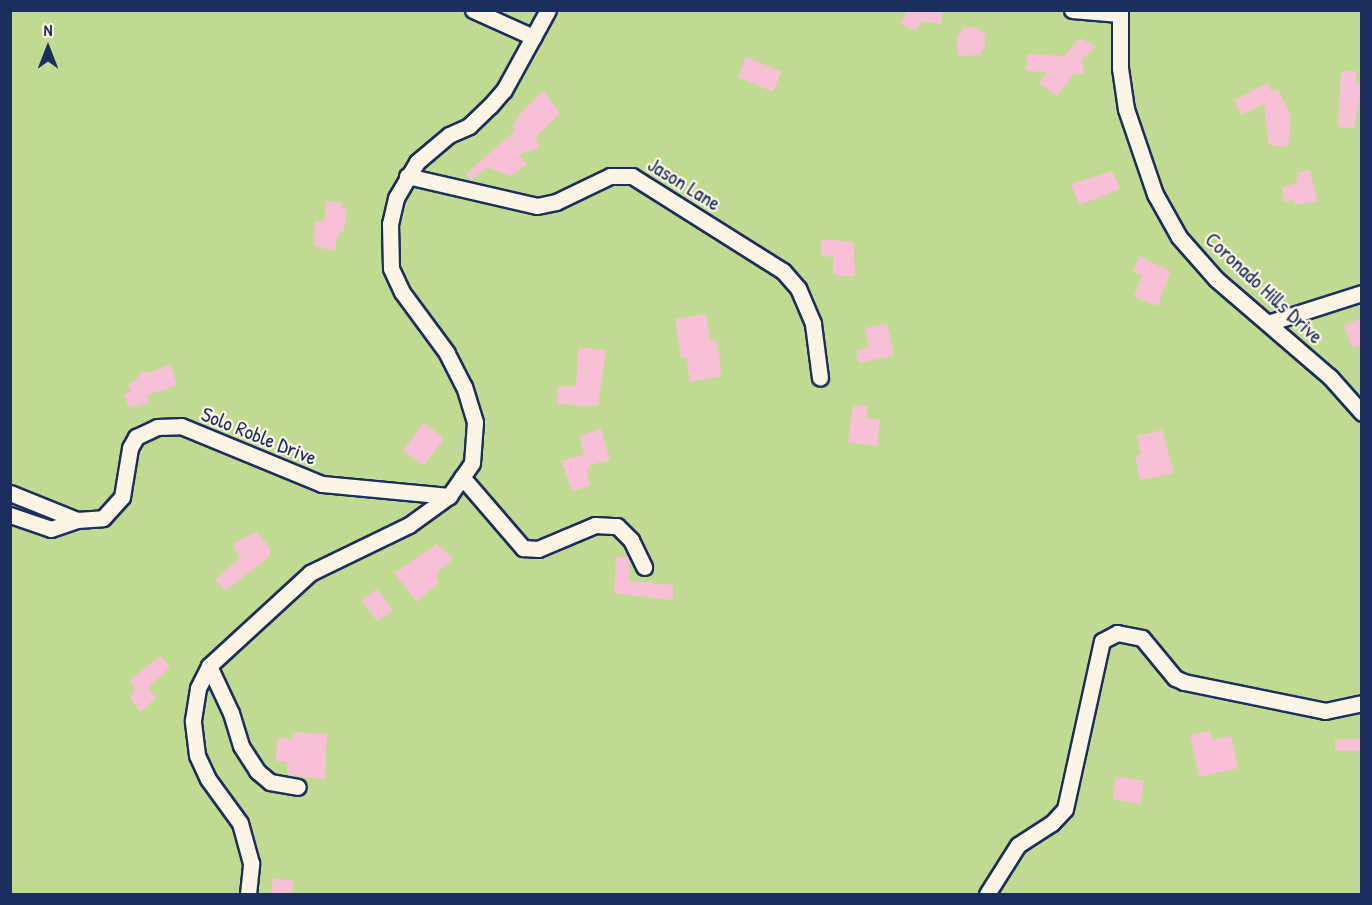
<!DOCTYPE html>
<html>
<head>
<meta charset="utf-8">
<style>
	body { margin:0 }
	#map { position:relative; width:1372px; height:905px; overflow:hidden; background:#fbeae2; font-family:"Patrick Hand",sans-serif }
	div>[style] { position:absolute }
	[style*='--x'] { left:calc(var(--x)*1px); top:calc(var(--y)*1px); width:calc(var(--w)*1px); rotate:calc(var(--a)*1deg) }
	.green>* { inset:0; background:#c1da91; transform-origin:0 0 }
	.building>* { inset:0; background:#f8c0d7; transform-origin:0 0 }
	.roads { filter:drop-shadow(2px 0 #1b2f5e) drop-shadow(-2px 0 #1b2f5e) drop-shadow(0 2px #1b2f5e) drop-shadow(0 -2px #1b2f5e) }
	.minor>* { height:15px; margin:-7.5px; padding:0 7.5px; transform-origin:7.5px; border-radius:7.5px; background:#fcf5e5 }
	span { translate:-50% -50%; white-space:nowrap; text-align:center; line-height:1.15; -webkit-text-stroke:4.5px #fcf5e5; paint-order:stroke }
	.street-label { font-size:21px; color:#1b2f5e }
	.frame { position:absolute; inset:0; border:12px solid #1b2f5e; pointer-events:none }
	.north { position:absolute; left:18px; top:18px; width:60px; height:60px; -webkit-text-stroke:4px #fcf5e5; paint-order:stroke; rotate:0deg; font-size:16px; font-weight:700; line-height:24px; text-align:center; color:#1b2f5e }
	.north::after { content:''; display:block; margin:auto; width:21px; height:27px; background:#1b2f5e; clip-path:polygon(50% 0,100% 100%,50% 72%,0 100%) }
</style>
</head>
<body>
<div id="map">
	<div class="green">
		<i style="left:11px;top:11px;width:1350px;height:883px"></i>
	</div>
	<div class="building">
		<i style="clip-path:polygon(907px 10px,943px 10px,941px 24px,921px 21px,916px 31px,901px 24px)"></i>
		<i style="clip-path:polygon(975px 27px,985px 34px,985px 46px,979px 55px,958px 56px,957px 37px,963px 28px)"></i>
		<i style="clip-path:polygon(1080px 38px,1096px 47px,1081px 60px,1085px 74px,1074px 74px,1057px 96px,1039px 83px,1048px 72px,1026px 71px,1027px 54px,1064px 56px)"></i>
		<i style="left:746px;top:57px;width:38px;height:22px;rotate:22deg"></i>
		<i style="clip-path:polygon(1341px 71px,1356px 71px,1356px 82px,1362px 85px,1354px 128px,1338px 127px)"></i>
		<i style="clip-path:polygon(1268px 83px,1272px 92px,1277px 89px,1291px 115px,1288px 147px,1269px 145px,1264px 104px,1241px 115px,1234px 100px)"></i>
		<i style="clip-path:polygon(543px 91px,560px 113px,536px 137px,539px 148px,518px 154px,527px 164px,510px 176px,487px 167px,471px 180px,466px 174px,516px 130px,512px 126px,521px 113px)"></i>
		<i style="clip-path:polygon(1310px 170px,1317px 201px,1295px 205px,1294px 200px,1284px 202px,1282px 188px,1298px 182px,1297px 173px)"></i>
		<i style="clip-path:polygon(1112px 171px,1120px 189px,1079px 205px,1071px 184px)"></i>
		<i style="clip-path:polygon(326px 201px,341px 203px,341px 208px,347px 209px,344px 230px,337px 237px,335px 251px,314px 246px,315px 221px,324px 222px)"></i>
		<i style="clip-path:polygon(821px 239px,854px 242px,855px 276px,833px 275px,833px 257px,821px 256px)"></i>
		<i style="clip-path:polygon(1139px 256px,1170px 271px,1158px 306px,1134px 297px,1142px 275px,1133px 272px)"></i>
		<i style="clip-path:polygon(706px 314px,710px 341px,715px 340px,719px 354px,721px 376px,690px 382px,686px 357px,681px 358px,675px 319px)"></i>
		<i style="clip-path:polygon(1362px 318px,1362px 345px,1352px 348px,1344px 325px)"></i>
		<i style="clip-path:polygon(887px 324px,894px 355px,859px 363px,856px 350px,869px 347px,865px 328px)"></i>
		<i style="clip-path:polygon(585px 348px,606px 350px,598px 406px,557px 404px,558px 386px,576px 387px,578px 349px)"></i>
		<i style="clip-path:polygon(171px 365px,177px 385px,147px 395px,149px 402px,129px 408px,124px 394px,131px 392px,128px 384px,135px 381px,142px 370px,147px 373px)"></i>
		<i style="clip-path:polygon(853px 405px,868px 406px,866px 418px,880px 420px,877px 446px,848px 442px)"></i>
		<i style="left:423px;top:423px;width:26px;height:34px;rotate:36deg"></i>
		<i style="clip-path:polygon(601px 429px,610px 460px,590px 465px,591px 469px,586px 470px,590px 486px,572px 491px,561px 461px,584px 455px,579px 436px)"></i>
		<i style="clip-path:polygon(1162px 430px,1174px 473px,1140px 480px,1135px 456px,1141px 454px,1137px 436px)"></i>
		<i style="clip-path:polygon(256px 531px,270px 548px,270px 556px,225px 591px,215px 579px,240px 558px,233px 544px)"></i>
		<i style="clip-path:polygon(437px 544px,453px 559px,438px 572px,436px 578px,439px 582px,417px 602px,394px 573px)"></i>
		<i style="clip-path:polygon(616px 557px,629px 557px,630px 581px,673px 585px,673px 600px,614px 593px)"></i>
		<i style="left:377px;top:589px;width:26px;height:19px;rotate:53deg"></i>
		<i style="clip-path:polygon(160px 656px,170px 667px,148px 688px,156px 698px,140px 712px,131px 699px,135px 687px,130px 680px)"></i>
		<i style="clip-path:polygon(1210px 731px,1212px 740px,1231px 736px,1238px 768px,1199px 777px,1190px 735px)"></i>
		<i style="clip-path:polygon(293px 732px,327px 734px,325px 779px,287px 775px,287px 762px,276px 761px,277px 738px,292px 739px)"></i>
		<i style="left:1362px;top:739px;width:12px;height:27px;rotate:90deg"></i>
		<i style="left:1116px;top:777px;width:28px;height:23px;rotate:8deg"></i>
		<i style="clip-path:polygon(273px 878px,293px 881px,292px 894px,271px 894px)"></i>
	</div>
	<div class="roads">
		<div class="minor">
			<i style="--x:473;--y:10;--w:66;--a:24.2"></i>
			<i style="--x:1072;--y:10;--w:47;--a:4.9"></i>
			<i style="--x:1120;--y:10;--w:58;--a:90"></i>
			<i style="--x:1120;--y:68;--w:41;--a:81.7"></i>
			<i style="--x:1126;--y:109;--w:90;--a:71.2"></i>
			<i style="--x:1155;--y:194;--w:49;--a:60.8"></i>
			<i style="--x:1179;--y:237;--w:56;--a:48.6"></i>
			<i style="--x:1216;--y:279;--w:150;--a:40.7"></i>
			<i style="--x:1330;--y:377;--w:48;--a:48.4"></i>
			<i style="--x:407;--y:176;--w:133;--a:13"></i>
			<i style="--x:537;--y:206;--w:19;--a:-12"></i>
			<i style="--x:556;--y:202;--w:60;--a:-25.7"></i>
			<i style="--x:610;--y:176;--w:22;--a:0"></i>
			<i style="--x:632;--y:176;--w:178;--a:32.2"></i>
			<i style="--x:783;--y:271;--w:23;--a:49"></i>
			<i style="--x:798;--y:288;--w:39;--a:67"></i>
			<i style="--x:813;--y:324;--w:54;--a:82.6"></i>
			<i style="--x:1268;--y:323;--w:99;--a:-17.7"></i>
			<i style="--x:462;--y:477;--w:94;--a:49.3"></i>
			<i style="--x:523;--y:548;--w:15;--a:4"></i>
			<i style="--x:538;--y:549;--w:62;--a:-22.8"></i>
			<i style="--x:595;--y:525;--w:22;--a:3"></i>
			<i style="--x:617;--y:526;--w:20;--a:45"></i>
			<i style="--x:631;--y:540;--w:30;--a:64"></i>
			<i style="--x:10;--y:493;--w:72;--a:21.9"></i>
			<i style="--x:77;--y:520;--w:26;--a:-4"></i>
			<i style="--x:103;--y:518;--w:28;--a:-48"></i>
			<i style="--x:122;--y:497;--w:50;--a:-80.7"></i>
			<i style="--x:130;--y:448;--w:13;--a:-61"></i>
			<i style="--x:136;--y:437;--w:23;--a:-25"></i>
			<i style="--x:157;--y:427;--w:24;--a:-2"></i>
			<i style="--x:181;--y:426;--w:152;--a:22.4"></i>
			<i style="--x:322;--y:484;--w:128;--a:5.4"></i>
			<i style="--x:10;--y:515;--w:43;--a:18.9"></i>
			<i style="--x:51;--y:529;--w:28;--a:-19"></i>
			<i style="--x:209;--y:666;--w:52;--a:64.9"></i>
			<i style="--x:231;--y:713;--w:34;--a:73"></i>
			<i style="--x:241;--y:746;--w:30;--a:57"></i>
			<i style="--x:257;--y:771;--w:17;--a:40"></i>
			<i style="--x:270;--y:782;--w:28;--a:10"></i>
			<i style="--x:248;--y:894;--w:31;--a:-84"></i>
			<i style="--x:251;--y:863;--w:41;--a:-105.4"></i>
			<i style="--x:240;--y:823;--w:54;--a:-126"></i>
			<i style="--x:208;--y:779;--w:26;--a:-115"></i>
			<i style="--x:197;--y:755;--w:35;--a:-97"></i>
			<i style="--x:193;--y:720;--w:32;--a:-81"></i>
			<i style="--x:198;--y:688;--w:25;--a:-63"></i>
			<i style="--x:209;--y:666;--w:137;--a:-42.6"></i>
			<i style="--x:310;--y:573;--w:110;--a:-25.9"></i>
			<i style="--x:409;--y:525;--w:49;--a:-35.9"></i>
			<i style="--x:449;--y:496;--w:40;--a:-55.1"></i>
			<i style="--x:472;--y:463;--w:41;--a:-85.8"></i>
			<i style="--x:475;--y:422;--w:37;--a:-107"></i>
			<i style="--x:464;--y:387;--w:38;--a:-117"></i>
			<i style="--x:447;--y:353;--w:76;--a:-126.4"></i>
			<i style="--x:402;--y:292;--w:26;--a:-115"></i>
			<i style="--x:391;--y:268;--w:44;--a:-91.3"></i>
			<i style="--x:390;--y:224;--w:27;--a:-77"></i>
			<i style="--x:396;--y:198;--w:42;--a:-59.7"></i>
			<i style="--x:417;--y:162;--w:42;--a:-40.2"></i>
			<i style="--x:449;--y:135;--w:22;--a:-24"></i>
			<i style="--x:469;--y:126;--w:29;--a:-44"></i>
			<i style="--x:490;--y:106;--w:21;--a:-49"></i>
			<i style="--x:504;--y:90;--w:91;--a:-61.2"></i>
			<i style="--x:987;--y:894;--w:58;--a:-57.7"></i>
			<i style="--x:1018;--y:845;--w:40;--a:-32.9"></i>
			<i style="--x:1052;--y:823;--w:19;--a:-47"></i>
			<i style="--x:1065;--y:809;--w:172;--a:-77.6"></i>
			<i style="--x:1102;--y:641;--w:17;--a:-28"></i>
			<i style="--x:1117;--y:633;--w:25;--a:11"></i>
			<i style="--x:1142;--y:638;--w:52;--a:50.5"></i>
			<i style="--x:1175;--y:678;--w:10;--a:24"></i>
			<i style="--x:1184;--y:682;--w:144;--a:11.6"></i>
			<i style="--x:1325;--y:711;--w:38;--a:-12"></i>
		</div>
	</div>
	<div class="street-label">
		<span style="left:684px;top:184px;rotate:32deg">Jason Lane</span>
		<span style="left:1264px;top:288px;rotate:43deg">Coronado Hills Drive</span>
		<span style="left:259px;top:436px;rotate:22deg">Solo Roble Drive</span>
	</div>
	<div class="frame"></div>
	<div class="north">N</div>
</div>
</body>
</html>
